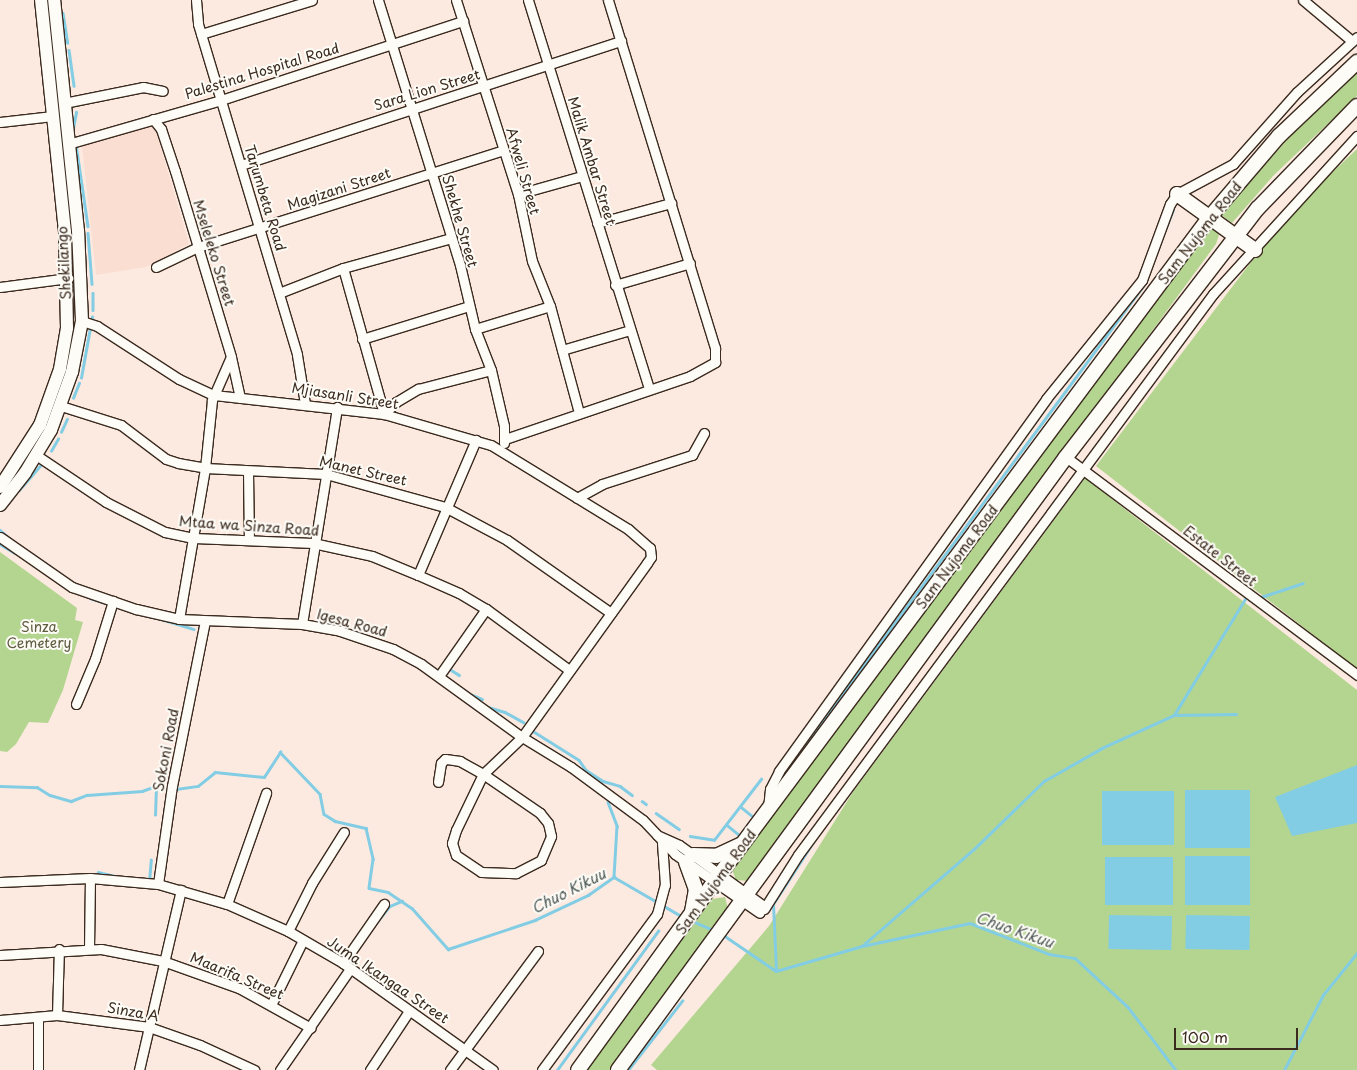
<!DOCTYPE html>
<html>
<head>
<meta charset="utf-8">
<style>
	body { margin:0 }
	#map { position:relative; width:1357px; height:1070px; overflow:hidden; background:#fceae1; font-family:"Playpen Sans",sans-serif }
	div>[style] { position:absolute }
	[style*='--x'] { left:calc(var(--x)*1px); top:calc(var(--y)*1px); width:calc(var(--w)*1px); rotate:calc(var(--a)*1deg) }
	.built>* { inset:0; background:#fbded2 }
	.green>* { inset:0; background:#b3d58f }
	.water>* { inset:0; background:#83cde4; transform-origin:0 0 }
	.stream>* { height:2.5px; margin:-1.25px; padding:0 1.25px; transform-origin:1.25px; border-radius:1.25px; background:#83cde4 }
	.roads { filter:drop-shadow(1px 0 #3b2a1e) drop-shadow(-1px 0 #3b2a1e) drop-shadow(0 1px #3b2a1e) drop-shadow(0 -1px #3b2a1e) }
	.street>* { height:9px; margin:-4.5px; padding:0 4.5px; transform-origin:4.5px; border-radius:4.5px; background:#fdfcf7 }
	.secondary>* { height:12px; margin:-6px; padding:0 6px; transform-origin:6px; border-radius:6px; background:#fdfcf7 }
	.primary>* { height:14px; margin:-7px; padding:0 7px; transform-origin:7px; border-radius:7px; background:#fdfcf7 }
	span { translate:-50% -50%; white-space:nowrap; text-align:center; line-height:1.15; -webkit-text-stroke:4px #fdfcf7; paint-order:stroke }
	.street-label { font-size:14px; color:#3b2a1e }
	.park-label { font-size:14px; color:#5f5d40 }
	.water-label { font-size:15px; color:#515b59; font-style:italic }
	.scale { position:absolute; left:1174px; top:1028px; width:124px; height:22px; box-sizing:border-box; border:2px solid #3b2a1e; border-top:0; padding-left:6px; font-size:15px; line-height:18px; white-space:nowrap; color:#3b2a1e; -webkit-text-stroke:4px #fdfcf7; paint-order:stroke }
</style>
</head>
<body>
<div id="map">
	<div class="built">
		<i style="clip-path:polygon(154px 124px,189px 244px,146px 267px,96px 275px,82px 146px)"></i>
	</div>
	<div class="green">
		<i style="clip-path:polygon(1357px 71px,1357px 96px,1273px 176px,1232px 223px,1220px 214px,1316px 108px)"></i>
		<i style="clip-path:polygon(1357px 149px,1357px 669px,1096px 466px,1286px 216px)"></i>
		<i style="clip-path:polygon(1210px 224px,1220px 232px,1216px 244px,748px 881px,736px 880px,732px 870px,1061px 414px)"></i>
		<i style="clip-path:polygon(1085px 478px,1357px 690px,1357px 1070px,657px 1070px,651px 1065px,769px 926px,853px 792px)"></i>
		<i style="clip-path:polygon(0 552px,77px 608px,75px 620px,83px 622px,63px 690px,48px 723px,29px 722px,16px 744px,7px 752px,0 751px)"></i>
		<i style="clip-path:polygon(725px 897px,728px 909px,611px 1070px,585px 1070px,712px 899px)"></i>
	</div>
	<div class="water">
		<i style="clip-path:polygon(1357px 765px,1357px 823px,1292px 836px,1275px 797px)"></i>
		<i style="left:1250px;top:790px;width:58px;height:65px;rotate:90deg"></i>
		<i style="left:1174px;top:791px;width:54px;height:72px;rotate:90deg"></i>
		<i style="left:1185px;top:856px;width:65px;height:49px"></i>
		<i style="left:1105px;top:857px;width:68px;height:48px"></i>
		<i style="left:1109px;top:915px;width:63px;height:34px;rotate:1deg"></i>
		<i style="left:1186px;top:915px;width:64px;height:34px;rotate:1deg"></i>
	</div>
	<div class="stream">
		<i style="--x:63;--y:13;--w:30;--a:81"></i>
		<i style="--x:69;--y:50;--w:36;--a:82"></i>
		<i style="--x:73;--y:128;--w:16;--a:-79"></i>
		<i style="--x:76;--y:144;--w:83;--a:81.7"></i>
		<i style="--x:1164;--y:232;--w:24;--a:-68"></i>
		<i style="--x:88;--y:233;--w:51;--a:85.5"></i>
		<i style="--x:93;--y:293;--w:17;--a:90"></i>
		<i style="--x:81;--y:378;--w:62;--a:-79.8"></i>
		<i style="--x:73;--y:398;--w:16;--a:-68"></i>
		<i style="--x:61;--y:432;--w:14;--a:-65"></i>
		<i style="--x:51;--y:451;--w:14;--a:-60"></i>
		<i style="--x:19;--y:490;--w:37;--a:-49"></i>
		<i style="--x:0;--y:530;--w:18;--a:41"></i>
		<i style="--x:0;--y:544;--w:17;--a:31"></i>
		<i style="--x:90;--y:598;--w:39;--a:18"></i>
		<i style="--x:1258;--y:598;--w:47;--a:-18.4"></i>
		<i style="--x:161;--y:619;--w:34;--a:17"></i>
		<i style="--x:448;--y:668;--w:13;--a:32"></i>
		<i style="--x:470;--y:694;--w:13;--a:23"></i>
		<i style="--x:485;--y:706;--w:21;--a:17"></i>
		<i style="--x:505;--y:712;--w:21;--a:29"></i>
		<i style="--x:1174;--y:715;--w:136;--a:-58.5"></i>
		<i style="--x:533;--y:731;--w:54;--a:32.2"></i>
		<i style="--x:579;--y:760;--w:12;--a:55"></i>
		<i style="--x:586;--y:770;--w:20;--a:33"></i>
		<i style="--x:603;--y:781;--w:18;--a:16"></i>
		<i style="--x:620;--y:786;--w:15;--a:37"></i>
		<i style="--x:780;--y:778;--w:611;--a:-53.58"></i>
		<i style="--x:0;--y:786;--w:37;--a:2"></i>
		<i style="--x:37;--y:787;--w:15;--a:32"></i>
		<i style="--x:50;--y:795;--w:22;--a:16"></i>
		<i style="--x:71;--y:801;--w:17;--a:-21"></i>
		<i style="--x:87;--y:795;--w:55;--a:-4.2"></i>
		<i style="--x:142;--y:791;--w:15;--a:-20"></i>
		<i style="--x:156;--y:786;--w:6;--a:31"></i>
		<i style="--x:176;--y:789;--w:22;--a:-8"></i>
		<i style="--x:198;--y:786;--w:22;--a:-39"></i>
		<i style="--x:215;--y:772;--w:49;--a:5.8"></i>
		<i style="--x:264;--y:777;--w:30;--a:-57"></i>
		<i style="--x:280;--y:752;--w:58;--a:46.4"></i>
		<i style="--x:320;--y:794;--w:20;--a:79"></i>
		<i style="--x:324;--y:814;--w:13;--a:32"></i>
		<i style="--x:335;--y:821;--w:32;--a:13"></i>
		<i style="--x:366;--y:828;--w:32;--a:77"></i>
		<i style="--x:373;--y:859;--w:29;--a:98"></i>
		<i style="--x:369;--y:888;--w:19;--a:12"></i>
		<i style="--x:388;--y:892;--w:29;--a:34"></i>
		<i style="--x:412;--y:908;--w:55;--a:48.7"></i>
		<i style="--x:448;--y:949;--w:92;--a:-18.4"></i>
		<i style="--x:535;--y:920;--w:59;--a:-25.3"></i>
		<i style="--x:588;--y:895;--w:32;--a:-35"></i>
		<i style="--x:614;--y:877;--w:80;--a:30.1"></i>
		<i style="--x:642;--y:801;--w:5;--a:37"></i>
		<i style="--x:608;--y:802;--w:26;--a:69"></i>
		<i style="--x:617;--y:826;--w:51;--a:93.4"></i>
		<i style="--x:741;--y:807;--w:13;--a:39"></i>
		<i style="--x:656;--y:813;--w:28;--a:35"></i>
		<i style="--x:155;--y:815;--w:29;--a:-88"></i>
		<i style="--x:727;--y:825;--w:14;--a:39"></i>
		<i style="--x:690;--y:836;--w:24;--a:9"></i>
		<i style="--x:714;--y:840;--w:77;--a:-52.4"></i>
		<i style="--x:98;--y:872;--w:18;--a:13"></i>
		<i style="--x:149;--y:881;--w:21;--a:-85"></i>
		<i style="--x:692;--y:921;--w:25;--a:23"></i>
		<i style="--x:376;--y:923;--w:22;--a:-51"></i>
		<i style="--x:390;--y:906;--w:13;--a:-23"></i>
		<i style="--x:722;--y:934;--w:65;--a:34.4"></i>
		<i style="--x:776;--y:971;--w:90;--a:-16.2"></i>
		<i style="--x:862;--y:946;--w:110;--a:-12"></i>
		<i style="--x:970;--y:923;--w:85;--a:21.4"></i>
		<i style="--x:1049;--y:954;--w:26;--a:9"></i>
		<i style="--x:1075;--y:958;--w:72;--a:42.8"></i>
		<i style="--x:1128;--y:1007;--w:79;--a:52.7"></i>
		<i style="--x:862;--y:946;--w:148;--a:-40.9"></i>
		<i style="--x:974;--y:849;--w:98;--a:-44.2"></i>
		<i style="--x:1044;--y:781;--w:67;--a:-29.6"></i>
		<i style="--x:1102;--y:748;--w:79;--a:-24.6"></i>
		<i style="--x:1174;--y:715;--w:62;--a:-0.9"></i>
		<i style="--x:776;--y:970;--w:66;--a:-92.6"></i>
		<i style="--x:773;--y:904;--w:81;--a:-57.1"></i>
		<i style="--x:557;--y:1070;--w:172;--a:-54"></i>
		<i style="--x:628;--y:1070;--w:88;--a:-52"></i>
		<i style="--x:1284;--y:1070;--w:85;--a:-62.5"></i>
		<i style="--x:1323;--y:995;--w:54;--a:-51"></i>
	</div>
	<div class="roads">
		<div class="street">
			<i style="--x:196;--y:0;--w:24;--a:85"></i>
			<i style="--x:198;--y:24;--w:345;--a:73.3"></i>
			<i style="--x:297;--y:355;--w:50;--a:80.7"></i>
			<i style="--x:378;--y:0;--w:277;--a:72.8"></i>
			<i style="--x:460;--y:265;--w:66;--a:76.8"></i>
			<i style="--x:475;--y:329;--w:44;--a:68.7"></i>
			<i style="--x:491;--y:370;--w:57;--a:76.9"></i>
			<i style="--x:504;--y:426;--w:17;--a:90"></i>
			<i style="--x:456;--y:0;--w:204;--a:72.3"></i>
			<i style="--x:518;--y:194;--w:68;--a:78.2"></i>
			<i style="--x:532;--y:261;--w:48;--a:68.2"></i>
			<i style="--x:550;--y:306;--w:111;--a:74.8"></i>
			<i style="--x:528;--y:0;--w:407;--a:72.7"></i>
			<i style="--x:1303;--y:0;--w:64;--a:39.9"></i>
			<i style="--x:201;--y:34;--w:116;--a:-17"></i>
			<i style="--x:64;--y:103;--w:81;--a:-11.4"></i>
			<i style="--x:143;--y:87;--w:20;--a:11"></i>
			<i style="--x:153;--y:119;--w:13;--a:51"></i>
			<i style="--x:161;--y:129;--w:44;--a:71.6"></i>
			<i style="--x:175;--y:171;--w:194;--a:73.2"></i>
			<i style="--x:231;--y:357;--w:42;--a:77.6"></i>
			<i style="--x:0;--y:122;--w:53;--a:-6.5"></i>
			<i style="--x:68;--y:144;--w:159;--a:-16"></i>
			<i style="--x:221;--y:100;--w:255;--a:-18.1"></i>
			<i style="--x:241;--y:165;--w:400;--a:-18.1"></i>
			<i style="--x:518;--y:194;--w:66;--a:-15.7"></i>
			<i style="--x:597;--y:223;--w:77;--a:-15.1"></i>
			<i style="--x:156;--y:267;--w:47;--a:-25.5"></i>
			<i style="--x:198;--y:247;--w:320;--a:-17.6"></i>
			<i style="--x:343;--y:268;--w:152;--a:74.3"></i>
			<i style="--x:384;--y:414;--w:17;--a:-45"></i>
			<i style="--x:396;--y:402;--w:26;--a:-31"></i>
			<i style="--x:418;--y:389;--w:75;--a:-14.6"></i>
			<i style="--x:615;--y:285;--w:78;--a:-16.3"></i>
			<i style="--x:0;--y:287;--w:69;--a:-7.5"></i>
			<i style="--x:279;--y:293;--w:69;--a:-21.3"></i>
			<i style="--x:343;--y:268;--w:112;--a:-15.5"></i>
			<i style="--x:82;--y:321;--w:16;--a:18"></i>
			<i style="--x:97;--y:326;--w:98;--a:32.9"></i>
			<i style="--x:179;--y:379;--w:38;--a:25"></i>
			<i style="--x:214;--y:395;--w:171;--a:6.4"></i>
			<i style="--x:384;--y:414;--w:111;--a:16.2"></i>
			<i style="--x:491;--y:445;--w:161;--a:31.5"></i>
			<i style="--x:628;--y:529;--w:29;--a:41"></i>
			<i style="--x:650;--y:548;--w:9;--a:84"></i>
			<i style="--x:651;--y:557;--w:7;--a:124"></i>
			<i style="--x:647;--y:563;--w:214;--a:125.7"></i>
			<i style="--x:522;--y:737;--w:54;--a:136.5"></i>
			<i style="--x:483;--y:774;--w:62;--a:115.7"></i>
			<i style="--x:456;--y:830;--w:14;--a:107"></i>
			<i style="--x:452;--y:843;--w:13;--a:72"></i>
			<i style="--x:456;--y:855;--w:30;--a:34"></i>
			<i style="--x:481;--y:872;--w:35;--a:2"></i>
			<i style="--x:516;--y:873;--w:28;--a:-27"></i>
			<i style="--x:541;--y:860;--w:26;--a:-67"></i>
			<i style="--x:551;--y:836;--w:13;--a:-103"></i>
			<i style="--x:548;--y:823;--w:13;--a:-129"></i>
			<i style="--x:540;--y:813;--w:69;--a:-145.6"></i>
			<i style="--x:483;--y:774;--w:26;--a:-151"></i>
			<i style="--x:460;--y:761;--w:15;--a:-172"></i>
			<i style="--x:445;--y:759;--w:6;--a:135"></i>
			<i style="--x:441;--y:763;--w:19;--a:99"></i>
			<i style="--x:475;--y:329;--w:78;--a:-17"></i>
			<i style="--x:362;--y:339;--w:112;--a:-17.1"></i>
			<i style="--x:562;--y:350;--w:71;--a:-16.4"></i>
			<i style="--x:61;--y:406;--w:63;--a:17.6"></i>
			<i style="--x:121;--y:425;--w:56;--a:37.1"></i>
			<i style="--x:166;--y:459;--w:13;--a:18"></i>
			<i style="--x:178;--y:463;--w:27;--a:10"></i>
			<i style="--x:205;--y:468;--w:121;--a:2.8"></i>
			<i style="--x:326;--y:474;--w:123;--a:15.5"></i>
			<i style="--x:445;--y:507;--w:70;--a:28"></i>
			<i style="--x:507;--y:540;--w:127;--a:35.1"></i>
			<i style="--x:505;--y:439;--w:195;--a:-18.8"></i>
			<i style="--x:690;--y:376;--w:29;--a:-29"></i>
			<i style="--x:715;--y:362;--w:14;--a:-90"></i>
			<i style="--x:715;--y:348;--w:364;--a:-107.1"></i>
			<i style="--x:36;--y:455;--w:84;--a:33.9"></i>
			<i style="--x:106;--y:502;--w:66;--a:27"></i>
			<i style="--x:165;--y:532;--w:30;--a:12"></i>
			<i style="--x:194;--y:538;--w:119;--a:2.4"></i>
			<i style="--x:313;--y:543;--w:60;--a:12.4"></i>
			<i style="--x:372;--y:556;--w:50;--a:22.4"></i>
			<i style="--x:418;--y:575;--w:45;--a:23.7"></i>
			<i style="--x:459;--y:593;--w:31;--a:31"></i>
			<i style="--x:486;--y:609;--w:103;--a:36.3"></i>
			<i style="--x:1066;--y:457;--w:364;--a:36.8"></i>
			<i style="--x:248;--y:471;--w:69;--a:89.2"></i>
			<i style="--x:577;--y:498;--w:29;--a:-29"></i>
			<i style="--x:602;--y:484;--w:95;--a:-17.9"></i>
			<i style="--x:692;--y:455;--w:25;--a:-61"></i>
			<i style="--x:0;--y:537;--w:88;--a:34.8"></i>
			<i style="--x:72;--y:587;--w:68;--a:19"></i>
			<i style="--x:136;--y:609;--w:44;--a:13.1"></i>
			<i style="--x:179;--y:619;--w:123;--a:2.3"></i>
			<i style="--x:302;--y:624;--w:39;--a:10"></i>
			<i style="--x:340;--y:631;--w:56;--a:18.8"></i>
			<i style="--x:393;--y:649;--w:32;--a:28"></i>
			<i style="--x:421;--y:664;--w:125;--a:35.9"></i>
			<i style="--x:522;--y:737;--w:57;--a:31.5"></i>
			<i style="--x:571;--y:767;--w:89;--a:36.4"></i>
			<i style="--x:643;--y:820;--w:47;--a:46.7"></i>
			<i style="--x:675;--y:854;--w:103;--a:34.8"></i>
			<i style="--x:418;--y:575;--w:147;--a:-66.8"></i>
			<i style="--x:179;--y:619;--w:153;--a:-80.2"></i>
			<i style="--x:205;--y:468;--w:68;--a:-84.1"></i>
			<i style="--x:212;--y:400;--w:45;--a:-66.3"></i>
			<i style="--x:302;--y:624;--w:220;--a:-80.8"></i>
			<i style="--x:439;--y:676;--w:82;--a:-55"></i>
			<i style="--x:76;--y:704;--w:49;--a:-67.1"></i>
			<i style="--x:95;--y:659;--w:61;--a:-72.8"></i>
			<i style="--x:768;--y:808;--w:19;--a:-84"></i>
			<i style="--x:770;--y:789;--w:20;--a:-63"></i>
			<i style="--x:779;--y:771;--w:458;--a:-54.3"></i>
			<i style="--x:1046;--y:399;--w:153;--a:-51.1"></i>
			<i style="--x:1142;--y:280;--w:81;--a:-69.8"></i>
			<i style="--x:1170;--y:204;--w:12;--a:-55"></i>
			<i style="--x:1177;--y:194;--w:64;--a:-28.2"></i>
			<i style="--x:1233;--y:164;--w:96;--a:-48.4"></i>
			<i style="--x:1297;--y:92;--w:81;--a:-42.5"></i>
			<i style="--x:657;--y:835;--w:24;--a:24"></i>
			<i style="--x:679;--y:845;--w:106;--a:35.8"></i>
			<i style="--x:0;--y:882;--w:90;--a:-2.5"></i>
			<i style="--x:90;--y:878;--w:68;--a:5"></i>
			<i style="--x:158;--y:884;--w:72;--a:16.2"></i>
			<i style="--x:227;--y:904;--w:67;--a:23.9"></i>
			<i style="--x:288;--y:931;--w:64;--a:30.2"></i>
			<i style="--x:343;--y:963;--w:184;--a:35.5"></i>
			<i style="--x:158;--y:884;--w:99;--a:-81.9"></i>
			<i style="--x:172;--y:786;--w:168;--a:-78.7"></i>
			<i style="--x:227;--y:904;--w:118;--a:-70.6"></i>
			<i style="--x:764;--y:909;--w:64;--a:-57.8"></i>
			<i style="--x:798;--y:855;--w:698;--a:-53.51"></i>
			<i style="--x:1213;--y:294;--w:214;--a:-47.7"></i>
			<i style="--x:288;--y:931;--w:54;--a:-63.4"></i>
			<i style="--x:312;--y:883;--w:60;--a:-57.9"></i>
			<i style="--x:89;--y:949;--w:71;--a:-89.2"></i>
			<i style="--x:0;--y:955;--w:101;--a:-3.4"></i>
			<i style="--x:101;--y:949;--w:63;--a:11"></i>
			<i style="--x:163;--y:961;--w:81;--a:19.6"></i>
			<i style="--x:239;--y:988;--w:82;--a:29.1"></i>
			<i style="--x:343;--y:963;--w:72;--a:-55.2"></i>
			<i style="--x:271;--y:1005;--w:72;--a:-63.8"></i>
			<i style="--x:57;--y:1015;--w:66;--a:-88.3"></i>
			<i style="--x:38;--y:1017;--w:53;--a:90"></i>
			<i style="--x:0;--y:1020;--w:57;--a:-5"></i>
			<i style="--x:57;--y:1015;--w:93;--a:7.4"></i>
			<i style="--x:149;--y:1027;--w:54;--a:19.4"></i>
			<i style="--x:200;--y:1045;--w:60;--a:24.8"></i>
			<i style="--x:139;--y:1070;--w:185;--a:-76.9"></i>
			<i style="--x:280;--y:1070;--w:123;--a:-55.3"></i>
			<i style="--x:370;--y:1070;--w:71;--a:-56.5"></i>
			<i style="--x:450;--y:1070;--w:148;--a:-53.5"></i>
			<i style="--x:542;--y:1070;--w:194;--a:-53.6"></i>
			<i style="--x:657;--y:914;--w:30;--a:-75"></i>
			<i style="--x:665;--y:885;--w:42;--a:-94.1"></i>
		</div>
		<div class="secondary">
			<i style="--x:0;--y:487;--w:74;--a:-57.2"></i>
			<i style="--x:40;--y:425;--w:59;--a:-70.3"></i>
			<i style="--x:60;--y:369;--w:42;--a:-80.3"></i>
			<i style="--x:67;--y:328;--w:96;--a:-91.2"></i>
			<i style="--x:65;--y:232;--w:233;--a:-95.9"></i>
			<i style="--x:0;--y:505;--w:41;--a:-52"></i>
			<i style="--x:25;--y:473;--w:50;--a:-58.8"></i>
			<i style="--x:51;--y:430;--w:62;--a:-70.1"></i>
			<i style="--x:72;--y:372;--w:52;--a:-78.9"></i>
			<i style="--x:82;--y:321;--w:90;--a:-92.5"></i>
			<i style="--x:78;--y:231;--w:232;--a:-95.9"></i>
		</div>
		<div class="primary">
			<i style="--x:1177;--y:194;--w:96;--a:35.7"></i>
			<i style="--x:693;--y:855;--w:23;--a:2"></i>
			<i style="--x:716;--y:856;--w:26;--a:-25"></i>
			<i style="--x:686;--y:862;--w:29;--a:70"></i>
			<i style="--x:696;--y:889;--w:22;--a:100"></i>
			<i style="--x:578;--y:1070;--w:242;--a:-54.1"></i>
			<i style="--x:720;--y:874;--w:818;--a:-53.3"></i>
			<i style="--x:1209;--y:218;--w:108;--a:-49.5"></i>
			<i style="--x:1279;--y:136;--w:108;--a:-43.5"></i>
			<i style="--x:618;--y:1070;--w:759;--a:-53.84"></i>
			<i style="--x:1066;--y:457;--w:314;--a:-52.4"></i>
			<i style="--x:1258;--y:208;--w:142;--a:-45.9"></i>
		</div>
	</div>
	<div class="street-label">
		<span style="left:262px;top:71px;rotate:-17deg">Palestina Hospital Road</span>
		<span style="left:427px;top:90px;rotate:-17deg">Sara Lion Street</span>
		<span style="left:592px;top:161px;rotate:73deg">Malik Ambar Street</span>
		<span style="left:523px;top:171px;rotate:74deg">Afweli Street</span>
		<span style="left:339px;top:189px;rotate:-18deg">Magizani Street</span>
		<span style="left:265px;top:198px;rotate:73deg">Tarumbeta Road</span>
		<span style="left:460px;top:221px;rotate:74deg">Shekhe Street</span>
		<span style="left:1200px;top:233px;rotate:-52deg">Sam Nujoma Road</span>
		<span style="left:214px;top:253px;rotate:73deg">Mseleleko Street</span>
		<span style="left:64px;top:263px;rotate:-93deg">Shekilango</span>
		<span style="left:345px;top:396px;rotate:9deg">Mjiasanli Street</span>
		<span style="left:363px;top:471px;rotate:13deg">Manet Street</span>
		<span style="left:249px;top:526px;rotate:4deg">Mtaa wa Sinza Road</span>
		<span style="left:1220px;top:556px;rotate:38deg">Estate Street</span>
		<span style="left:957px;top:557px;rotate:-53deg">Sam Nujoma Road</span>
		<span style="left:352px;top:623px;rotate:15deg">Igesa Road</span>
		<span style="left:166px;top:750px;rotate:-79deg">Sokoni Road</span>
		<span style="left:716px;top:882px;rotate:-54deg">Sam Nujoma Road</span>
		<span style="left:237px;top:976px;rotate:23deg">Maarifa Street</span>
		<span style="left:388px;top:980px;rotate:34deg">Juma Ikangaa Street</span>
		<span style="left:133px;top:1012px;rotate:10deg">Sinza A</span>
	</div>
	<div class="park-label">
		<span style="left:39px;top:635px">Sinza<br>Cemetery</span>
	</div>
	<div class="water-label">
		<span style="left:568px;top:890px;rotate:-27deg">Chuo Kikuu</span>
		<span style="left:1015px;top:929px;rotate:19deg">Chuo Kikuu</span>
	</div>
	<div class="scale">100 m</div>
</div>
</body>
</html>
